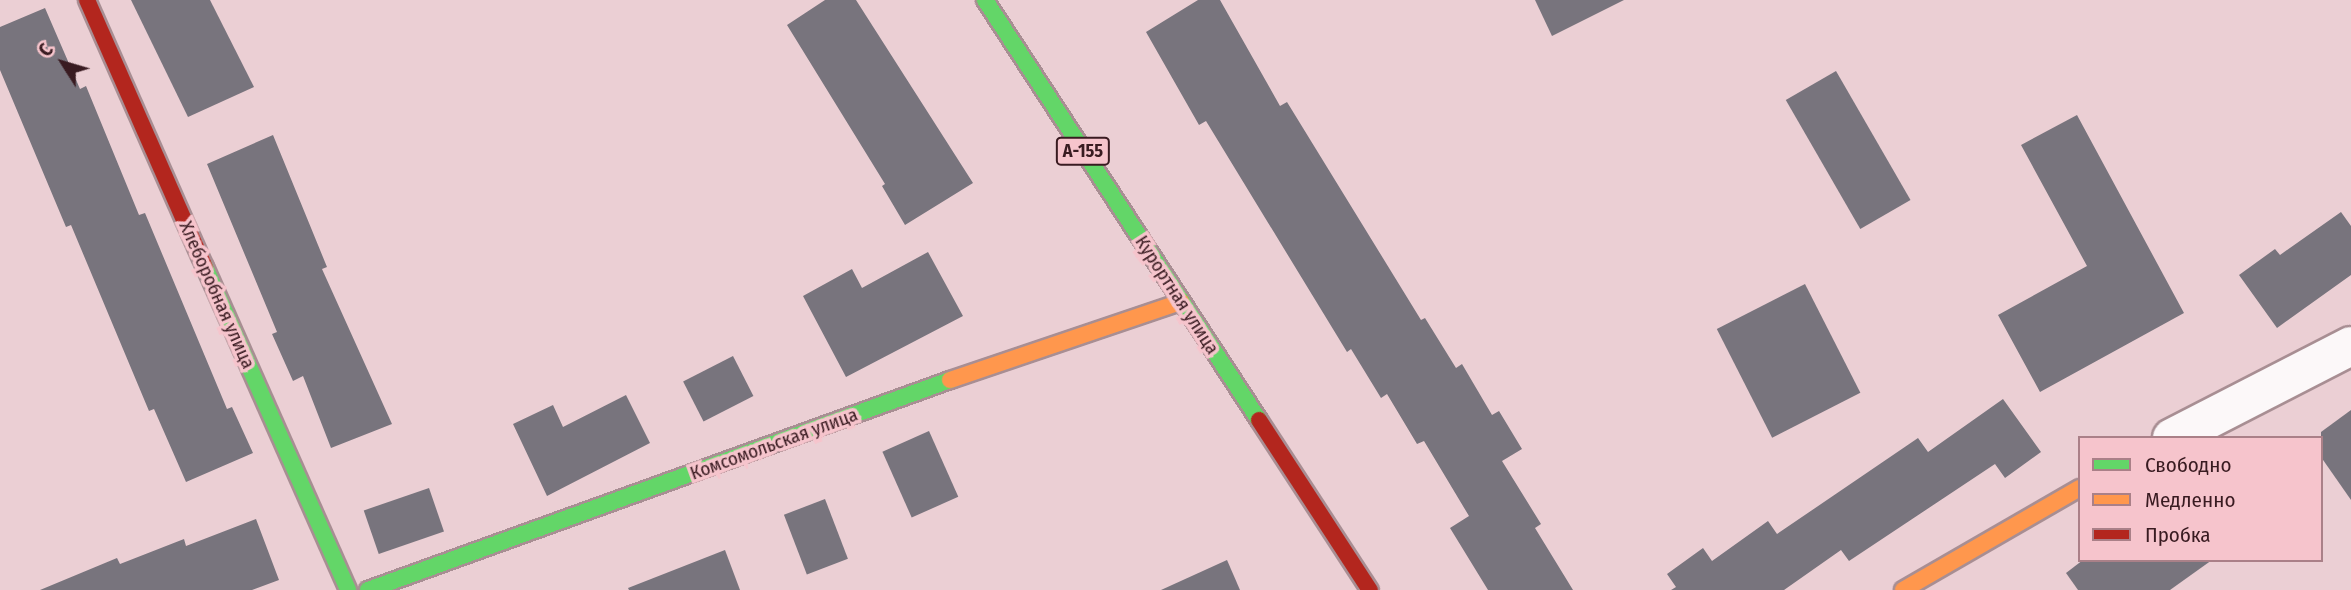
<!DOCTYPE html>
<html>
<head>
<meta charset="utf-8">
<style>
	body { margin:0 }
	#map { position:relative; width:2351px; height:590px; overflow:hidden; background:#ebcfd4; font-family:"Fira Sans Condensed",sans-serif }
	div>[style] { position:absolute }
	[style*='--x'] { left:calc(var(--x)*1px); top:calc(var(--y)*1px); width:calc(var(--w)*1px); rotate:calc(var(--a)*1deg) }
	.building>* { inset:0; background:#78747d; transform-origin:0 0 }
	.roads { filter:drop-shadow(2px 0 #a88e93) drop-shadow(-2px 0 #a88e93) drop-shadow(0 2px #a88e93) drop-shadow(0 -2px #a88e93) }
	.street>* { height:38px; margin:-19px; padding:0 19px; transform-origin:19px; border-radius:19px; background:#fcf8f9 }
	.fast>* { height:16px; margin:-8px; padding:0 8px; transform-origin:8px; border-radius:8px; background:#63d668 }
	.slow>* { height:16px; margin:-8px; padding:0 8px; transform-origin:8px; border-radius:8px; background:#ff974d }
	.jam>* { height:16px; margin:-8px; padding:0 8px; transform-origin:8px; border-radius:8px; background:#b3261e }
	span { translate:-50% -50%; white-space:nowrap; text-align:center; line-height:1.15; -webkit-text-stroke:7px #f6c4cc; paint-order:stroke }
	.shield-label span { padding:2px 5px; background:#f6c4cc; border:2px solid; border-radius:5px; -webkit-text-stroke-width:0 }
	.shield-label { font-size:18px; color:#391b21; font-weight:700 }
	.street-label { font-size:19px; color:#391b21 }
	.legend { position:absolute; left:2078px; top:436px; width:245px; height:126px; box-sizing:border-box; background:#f6c4cc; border:2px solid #aa8088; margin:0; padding:9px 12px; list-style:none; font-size:21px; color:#391b21 }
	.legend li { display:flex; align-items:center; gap:14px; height:35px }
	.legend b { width:35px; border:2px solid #aa8088 }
	.north { position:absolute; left:28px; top:28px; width:70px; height:70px; -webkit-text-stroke:5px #f6c4cc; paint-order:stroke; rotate:307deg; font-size:19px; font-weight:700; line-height:28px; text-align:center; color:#391b21 }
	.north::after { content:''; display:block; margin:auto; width:24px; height:32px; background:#391b21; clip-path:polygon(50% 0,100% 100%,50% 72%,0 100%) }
</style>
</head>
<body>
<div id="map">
	<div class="building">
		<i style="clip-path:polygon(131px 0,210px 0,254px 87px,188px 117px)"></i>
		<i style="clip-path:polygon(825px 0,856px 0,973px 183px,905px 225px,882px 186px,885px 184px,787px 25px)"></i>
		<i style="clip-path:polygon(1198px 0,1220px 0,1280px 106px,1287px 102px,1421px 320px,1425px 318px,1456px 368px,1462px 364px,1492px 415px,1499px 411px,1522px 449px,1502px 461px,1541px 524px,1535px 528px,1573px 590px,1488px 590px,1450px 528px,1469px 516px,1424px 441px,1417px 444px,1387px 394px,1381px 398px,1351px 349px,1347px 352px,1206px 121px,1199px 125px,1146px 32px)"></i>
		<i style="clip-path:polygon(1535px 0,1624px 0,1552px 36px)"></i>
		<i style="clip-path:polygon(45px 8px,80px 89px,86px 86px,139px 215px,145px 213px,227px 409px,232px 407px,253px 453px,186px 482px,154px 409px,149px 411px,71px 225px,66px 227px,0 70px,0 27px)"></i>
		<i style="left:1836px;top:71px;width:149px;height:58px;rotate:60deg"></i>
		<i style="clip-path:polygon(2077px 115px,2184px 313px,2040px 392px,1998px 315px,2087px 266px,2021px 145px)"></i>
		<i style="clip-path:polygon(273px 135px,327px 267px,322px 269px,392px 424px,331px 448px,303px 376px,293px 381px,272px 334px,277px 332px,207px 164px)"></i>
		<i style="clip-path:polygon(2341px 212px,2351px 226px,2351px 275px,2277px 328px,2239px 275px,2275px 249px,2280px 255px)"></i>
		<i style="clip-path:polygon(928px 252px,963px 316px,846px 377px,803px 296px,852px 269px,862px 288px)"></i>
		<i style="left:1805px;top:284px;width:122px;height:99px;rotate:63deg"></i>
		<i style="left:733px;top:356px;width:45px;height:56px;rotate:63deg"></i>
		<i style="clip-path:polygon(626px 395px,650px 443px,547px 496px,513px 424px,553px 405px,563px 427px)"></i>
		<i style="clip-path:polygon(2003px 399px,2041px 452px,2005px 478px,1995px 464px,1849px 561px,1841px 550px,1784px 590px,1671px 590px,1676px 587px,1667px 574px,1703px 548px,1712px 561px,1768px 521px,1777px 534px,1918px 438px,1928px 452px)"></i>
		<i style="clip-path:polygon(2351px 410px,2351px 500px,2321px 457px,2321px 432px)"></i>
		<i style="left:929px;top:431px;width:72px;height:51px;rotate:66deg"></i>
		<i style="left:429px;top:488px;width:46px;height:69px;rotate:71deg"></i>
		<i style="left:825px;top:499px;width:64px;height:44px;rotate:69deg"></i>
		<i style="clip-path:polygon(256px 519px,279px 580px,252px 590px,40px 590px,117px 558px,120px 564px,184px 539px,186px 546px)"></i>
		<i style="clip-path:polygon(725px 550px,740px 590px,629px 590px,628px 588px)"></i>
		<i style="clip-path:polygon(1227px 560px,1240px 590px,1161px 590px)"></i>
		<i style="clip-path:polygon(2083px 560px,2212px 560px,2170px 590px,2078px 590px,2066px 573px)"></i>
	</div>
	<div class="roads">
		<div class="street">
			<i style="--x:2172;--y:438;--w:201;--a:-27.2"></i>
		</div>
		<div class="fast">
			<i style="--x:985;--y:0;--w:501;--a:56.88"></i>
			<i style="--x:205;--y:267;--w:353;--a:66.1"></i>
			<i style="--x:368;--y:590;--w:619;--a:-19.84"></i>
		</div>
		<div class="slow">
			<i style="--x:950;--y:380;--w:244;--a:-18.7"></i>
			<i style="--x:1903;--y:590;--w:204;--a:-30"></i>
		</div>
		<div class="jam">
			<i style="--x:87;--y:0;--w:292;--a:66.2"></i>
			<i style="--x:1259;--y:420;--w:203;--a:56.9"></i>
		</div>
	</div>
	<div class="shield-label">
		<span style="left:1083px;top:151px">А-155</span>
	</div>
	<div class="street-label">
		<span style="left:217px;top:295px;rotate:66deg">Хлеборобная улица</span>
		<span style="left:1177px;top:295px;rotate:57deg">Курортная улица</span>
		<span style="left:774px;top:444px;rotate:-20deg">Комсомольская улица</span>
	</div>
	<ul class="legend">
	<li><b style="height:9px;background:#63d668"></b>Свободно</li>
	<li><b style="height:9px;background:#ff974d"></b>Медленно</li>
	<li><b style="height:9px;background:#b3261e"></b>Пробка</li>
	</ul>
	<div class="north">С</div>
</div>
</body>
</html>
